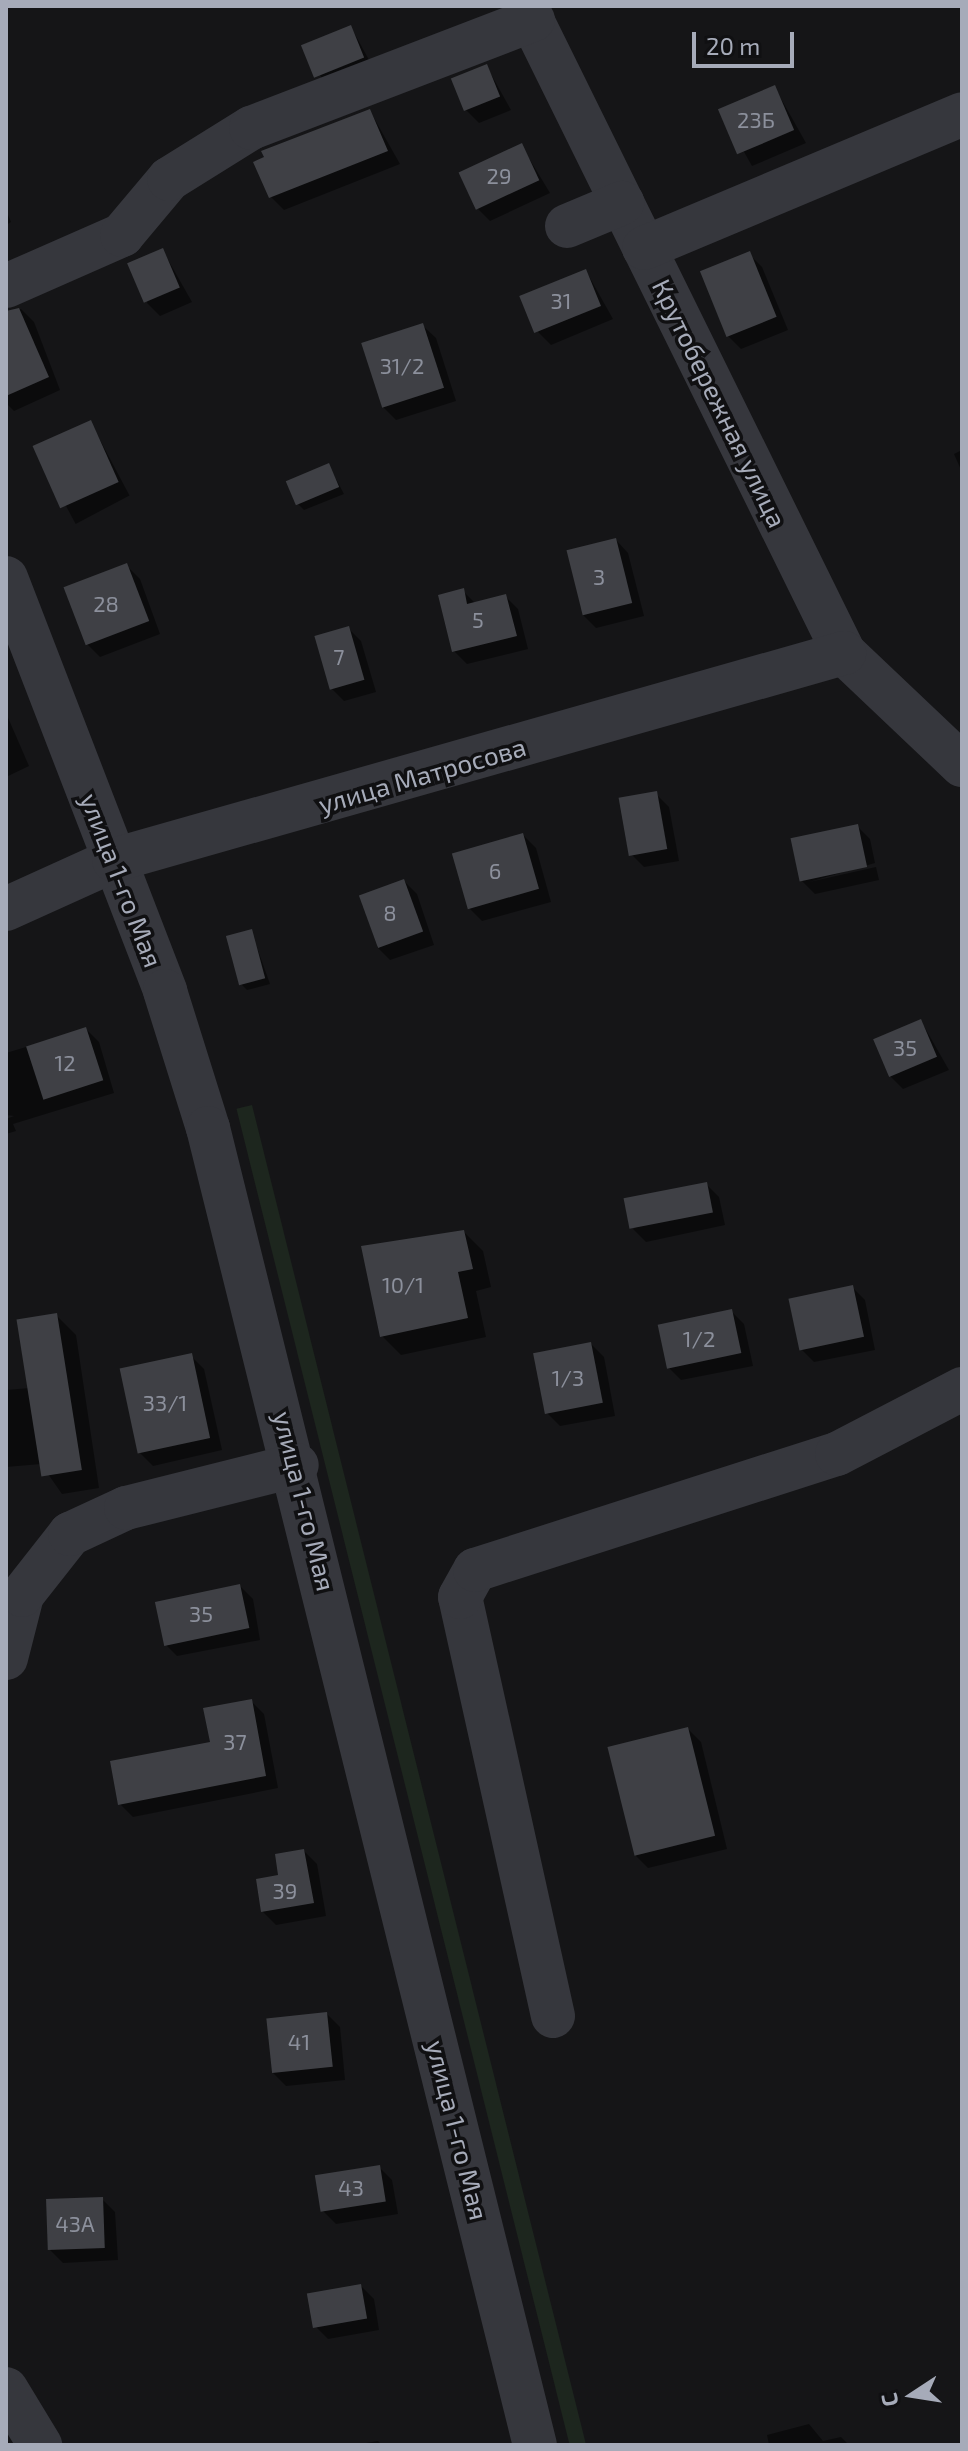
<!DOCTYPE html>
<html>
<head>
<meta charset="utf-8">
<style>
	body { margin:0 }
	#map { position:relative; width:968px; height:2451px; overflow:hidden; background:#151517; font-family:"Exo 2",sans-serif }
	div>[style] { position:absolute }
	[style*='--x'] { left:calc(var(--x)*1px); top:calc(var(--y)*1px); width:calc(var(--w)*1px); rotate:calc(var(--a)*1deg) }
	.green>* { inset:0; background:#1d261e; transform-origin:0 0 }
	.shadow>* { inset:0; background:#0007; transform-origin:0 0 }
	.building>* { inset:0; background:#3f4045; transform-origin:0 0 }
	.minor>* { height:44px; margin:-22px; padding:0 22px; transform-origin:22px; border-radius:22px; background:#36373d }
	span { translate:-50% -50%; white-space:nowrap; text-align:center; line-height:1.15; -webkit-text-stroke:7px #101012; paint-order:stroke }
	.number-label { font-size:22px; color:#8c909c }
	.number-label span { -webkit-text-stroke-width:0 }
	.street-label { font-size:26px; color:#a6abb9 }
	.frame { position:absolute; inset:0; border:8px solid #a6abb9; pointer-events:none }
	.north { position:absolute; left:872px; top:2355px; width:80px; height:80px; -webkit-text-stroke:6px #101012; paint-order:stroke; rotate:258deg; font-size:22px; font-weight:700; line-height:32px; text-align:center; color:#a6abb9 }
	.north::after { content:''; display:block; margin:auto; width:28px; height:36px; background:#a6abb9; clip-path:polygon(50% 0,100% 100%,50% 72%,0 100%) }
	.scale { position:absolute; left:692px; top:32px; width:102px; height:36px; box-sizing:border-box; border:4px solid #a6abb9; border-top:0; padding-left:10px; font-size:24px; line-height:28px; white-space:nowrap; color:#a6abb9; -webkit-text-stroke:6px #101012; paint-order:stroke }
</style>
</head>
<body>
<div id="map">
	<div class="green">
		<i style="left:252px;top:1105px;width:1381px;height:16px;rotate:76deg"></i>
	</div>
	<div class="shadow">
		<i style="clip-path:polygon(351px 27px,375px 71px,328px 89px,303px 45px)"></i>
		<i style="clip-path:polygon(487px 67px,511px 110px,479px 123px,466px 110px)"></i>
		<i style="clip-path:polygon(775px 88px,806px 143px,752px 166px,721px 111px)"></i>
		<i style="clip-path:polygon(370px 111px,400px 164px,284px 210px,271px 197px)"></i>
		<i style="clip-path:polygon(521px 145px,550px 193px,490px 221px,477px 208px)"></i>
		<i style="clip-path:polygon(6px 210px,11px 222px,6px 225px)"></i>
		<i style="clip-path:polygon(163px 251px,192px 302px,160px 316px,147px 303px)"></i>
		<i style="clip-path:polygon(749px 254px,762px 267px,788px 330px,741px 349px,728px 336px)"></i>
		<i style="clip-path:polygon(586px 271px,613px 319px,551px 345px,538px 332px)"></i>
		<i style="clip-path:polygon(21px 309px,34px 322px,60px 390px,14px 411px,6px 403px,6px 312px)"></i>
		<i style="clip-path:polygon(423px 326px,436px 338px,456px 401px,396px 420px,383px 407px)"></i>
		<i style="left:91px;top:423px;width:82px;height:61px;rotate:62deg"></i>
		<i style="clip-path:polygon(962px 450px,962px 472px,954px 454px)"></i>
		<i style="clip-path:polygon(329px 466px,344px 494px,304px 510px,298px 504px)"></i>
		<i style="clip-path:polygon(616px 540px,628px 553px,644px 616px,596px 628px,583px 615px)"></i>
		<i style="clip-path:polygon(127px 566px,140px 579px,160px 634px,100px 657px,87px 644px)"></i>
		<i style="clip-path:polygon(463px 591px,476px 604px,505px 596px,518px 609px,528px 649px,467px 664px,454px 651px)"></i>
		<i style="clip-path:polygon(348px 628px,361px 641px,376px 692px,344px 701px,331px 688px)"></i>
		<i style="clip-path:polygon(6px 713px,29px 766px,6px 777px)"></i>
		<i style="clip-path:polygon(656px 794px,669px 807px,679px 861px,644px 867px,631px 854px)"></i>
		<i style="clip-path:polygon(857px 826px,870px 839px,875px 863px,809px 882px,876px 867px,879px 880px,815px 894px,802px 881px)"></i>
		<i style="clip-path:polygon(523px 835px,536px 848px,551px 902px,482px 921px,469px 908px)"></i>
		<i style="clip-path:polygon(404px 881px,417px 894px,434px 945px,390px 960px,377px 947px)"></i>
		<i style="clip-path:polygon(251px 931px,270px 984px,247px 990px,241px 984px)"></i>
		<i style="clip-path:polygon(921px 1021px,949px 1070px,903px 1089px,890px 1076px)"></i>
		<i style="clip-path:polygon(86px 1029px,99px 1042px,114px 1093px,13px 1124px,16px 1131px,6px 1134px,6px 1119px,14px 1116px,6px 1115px,6px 1053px)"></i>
		<i style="clip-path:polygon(706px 1184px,719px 1197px,725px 1225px,646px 1242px,633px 1229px)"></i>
		<i style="clip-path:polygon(464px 1232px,483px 1251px,491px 1287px,476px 1291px,486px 1337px,401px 1355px,382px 1336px,363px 1248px)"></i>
		<i style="clip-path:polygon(852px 1287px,865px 1300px,875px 1350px,814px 1362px,801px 1349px)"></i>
		<i style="clip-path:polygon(731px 1311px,744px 1324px,753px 1366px,681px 1380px,668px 1367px)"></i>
		<i style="clip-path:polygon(57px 1316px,76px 1335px,99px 1488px,62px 1494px,41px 1464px,6px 1467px,6px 1390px,30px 1388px)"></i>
		<i style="clip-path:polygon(591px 1344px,604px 1357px,615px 1416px,560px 1426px,547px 1413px)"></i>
		<i style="clip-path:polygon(191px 1356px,204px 1369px,222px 1450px,153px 1466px,140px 1453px)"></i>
		<i style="clip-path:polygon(240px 1586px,253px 1599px,260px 1640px,177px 1656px,164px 1643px)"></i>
		<i style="clip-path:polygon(251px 1701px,264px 1714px,278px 1788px,133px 1817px,120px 1804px,212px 1744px)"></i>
		<i style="clip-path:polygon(688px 1729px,701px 1742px,727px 1849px,648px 1868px,635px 1855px)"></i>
		<i style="clip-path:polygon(304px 1851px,317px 1864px,326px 1916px,276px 1925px,263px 1912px)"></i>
		<i style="clip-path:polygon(327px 2014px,340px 2027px,345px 2080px,286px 2086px,273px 2073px)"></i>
		<i style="clip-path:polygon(379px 2167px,392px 2180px,398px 2214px,336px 2224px,323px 2211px)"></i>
		<i style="clip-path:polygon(102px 2199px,115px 2212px,118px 2260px,63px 2263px,50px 2250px)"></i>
		<i style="clip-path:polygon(361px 2286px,374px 2299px,379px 2330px,328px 2339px,315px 2326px)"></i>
		<i style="clip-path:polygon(809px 2424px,823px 2441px,841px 2437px,849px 2445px,769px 2445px,767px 2435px)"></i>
		<i style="clip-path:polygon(378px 2441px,382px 2445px,354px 2445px)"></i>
	</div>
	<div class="building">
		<i style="left:351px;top:25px;width:35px;height:54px;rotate:68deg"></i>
		<i style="left:487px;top:64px;width:35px;height:39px;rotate:68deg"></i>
		<i style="left:775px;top:85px;width:49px;height:62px;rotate:67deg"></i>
		<i style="clip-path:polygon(370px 109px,388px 151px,269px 198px,253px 162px,264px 157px,261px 151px)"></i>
		<i style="left:522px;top:143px;width:41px;height:70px;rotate:65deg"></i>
		<i style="left:163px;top:248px;width:43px;height:39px;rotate:67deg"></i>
		<i style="left:750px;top:251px;width:71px;height:54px;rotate:68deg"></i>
		<i style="left:586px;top:269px;width:40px;height:72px;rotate:68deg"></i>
		<i style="clip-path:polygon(19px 308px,49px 377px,6px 396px,6px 311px)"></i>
		<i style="left:423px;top:323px;width:68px;height:65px;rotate:72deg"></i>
		<i style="left:91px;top:420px;width:68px;height:64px;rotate:66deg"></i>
		<i style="left:329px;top:463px;width:26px;height:47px;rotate:67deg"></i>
		<i style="left:616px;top:538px;width:67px;height:51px;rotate:76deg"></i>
		<i style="left:127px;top:563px;width:62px;height:68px;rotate:69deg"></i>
		<i style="clip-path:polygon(464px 588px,467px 604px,506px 594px,517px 636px,452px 652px,438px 595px)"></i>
		<i style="left:349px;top:626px;width:56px;height:36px;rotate:74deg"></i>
		<i style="left:657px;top:791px;width:59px;height:39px;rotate:80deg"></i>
		<i style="left:858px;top:824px;width:44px;height:69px;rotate:78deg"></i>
		<i style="left:523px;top:833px;width:58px;height:74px;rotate:74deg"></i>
		<i style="left:404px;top:879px;width:56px;height:48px;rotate:70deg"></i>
		<i style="left:252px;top:929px;width:51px;height:27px;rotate:75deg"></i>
		<i style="left:921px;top:1019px;width:41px;height:52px;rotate:67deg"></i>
		<i style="left:86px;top:1027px;width:56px;height:63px;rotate:72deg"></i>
		<i style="left:707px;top:1182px;width:31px;height:85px;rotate:79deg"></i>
		<i style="clip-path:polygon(464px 1230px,473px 1269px,458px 1272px,468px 1318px,380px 1337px,361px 1246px)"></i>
		<i style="left:853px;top:1285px;width:53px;height:66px;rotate:78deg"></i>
		<i style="left:732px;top:1309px;width:45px;height:76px;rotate:78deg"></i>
		<i style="left:57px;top:1313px;width:159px;height:41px;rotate:81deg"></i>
		<i style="left:591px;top:1342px;width:62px;height:59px;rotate:79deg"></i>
		<i style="left:192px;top:1353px;width:87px;height:74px;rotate:78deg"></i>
		<i style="left:240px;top:1584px;width:45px;height:87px;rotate:78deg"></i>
		<i style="clip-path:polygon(252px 1699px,266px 1776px,118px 1805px,110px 1761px,210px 1742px,203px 1708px)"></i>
		<i style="left:688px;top:1727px;width:112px;height:83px;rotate:76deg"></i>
		<i style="clip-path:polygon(304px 1849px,314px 1903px,261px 1912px,256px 1879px,278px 1875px,275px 1854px)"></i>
		<i style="left:327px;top:2012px;width:55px;height:61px;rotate:84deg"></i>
		<i style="left:380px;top:2165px;width:37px;height:66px;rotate:81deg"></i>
		<i style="left:103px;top:2197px;width:51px;height:57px;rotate:88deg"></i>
		<i style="left:361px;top:2284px;width:35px;height:55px;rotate:80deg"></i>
	</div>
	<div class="minor">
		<i style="--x:525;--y:6;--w:721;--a:63.75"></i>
		<i style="--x:844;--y:653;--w:163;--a:43.5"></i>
		<i style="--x:567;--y:226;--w:60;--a:-22.7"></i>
		<i style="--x:644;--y:248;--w:345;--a:-22.8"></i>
		<i style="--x:6;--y:286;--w:127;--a:-23.7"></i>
		<i style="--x:122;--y:235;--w:73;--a:-50"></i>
		<i style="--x:169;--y:179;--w:97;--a:-31.9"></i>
		<i style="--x:251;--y:128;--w:302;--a:-21"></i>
		<i style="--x:6;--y:578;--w:443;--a:68.9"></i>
		<i style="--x:165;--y:991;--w:144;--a:72.6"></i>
		<i style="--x:208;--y:1128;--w:1357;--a:76.06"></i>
		<i style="--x:6;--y:909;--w:119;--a:-24.4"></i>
		<i style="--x:114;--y:860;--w:759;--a:-15.83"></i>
		<i style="--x:6;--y:1658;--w:65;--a:-75.7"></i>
		<i style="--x:22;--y:1595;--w:78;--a:-51.8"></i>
		<i style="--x:70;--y:1534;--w:62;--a:-24.9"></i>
		<i style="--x:126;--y:1508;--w:176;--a:-14.1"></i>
		<i style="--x:553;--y:2016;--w:429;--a:-102.5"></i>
		<i style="--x:460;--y:1597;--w:31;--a:-61"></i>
		<i style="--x:475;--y:1570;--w:380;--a:-17.8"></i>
		<i style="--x:837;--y:1454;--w:141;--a:-27.5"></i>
		<i style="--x:6;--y:2389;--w:66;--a:58.7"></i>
	</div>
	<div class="number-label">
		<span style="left:756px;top:120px">23Б</span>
		<span style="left:499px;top:176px">29</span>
		<span style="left:561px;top:301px">31</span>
		<span style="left:402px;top:366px">31/2</span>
		<span style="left:599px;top:577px">3</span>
		<span style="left:106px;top:604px">28</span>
		<span style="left:478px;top:620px">5</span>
		<span style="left:339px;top:657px">7</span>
		<span style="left:495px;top:871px">6</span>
		<span style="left:390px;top:913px">8</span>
		<span style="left:905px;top:1048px">35</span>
		<span style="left:65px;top:1063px">12</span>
		<span style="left:403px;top:1285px">10/1</span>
		<span style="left:699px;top:1339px">1/2</span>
		<span style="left:568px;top:1378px">1/3</span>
		<span style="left:165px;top:1403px">33/1</span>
		<span style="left:201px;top:1614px">35</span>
		<span style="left:235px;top:1742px">37</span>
		<span style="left:285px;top:1891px">39</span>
		<span style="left:299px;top:2042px">41</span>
		<span style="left:351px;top:2188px">43</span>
		<span style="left:75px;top:2224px">43А</span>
	</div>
	<div class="street-label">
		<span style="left:720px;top:403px;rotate:64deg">Крутобережная улица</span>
		<span style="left:422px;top:775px;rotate:-16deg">улица Матросова</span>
		<span style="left:122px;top:880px;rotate:69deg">улица 1-го Мая</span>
		<span style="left:305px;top:1501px;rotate:76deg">улица 1-го Мая</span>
		<span style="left:458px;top:2130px;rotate:76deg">улица 1-го Мая</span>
	</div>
	<div class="frame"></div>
	<div class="north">С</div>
	<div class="scale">20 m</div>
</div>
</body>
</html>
